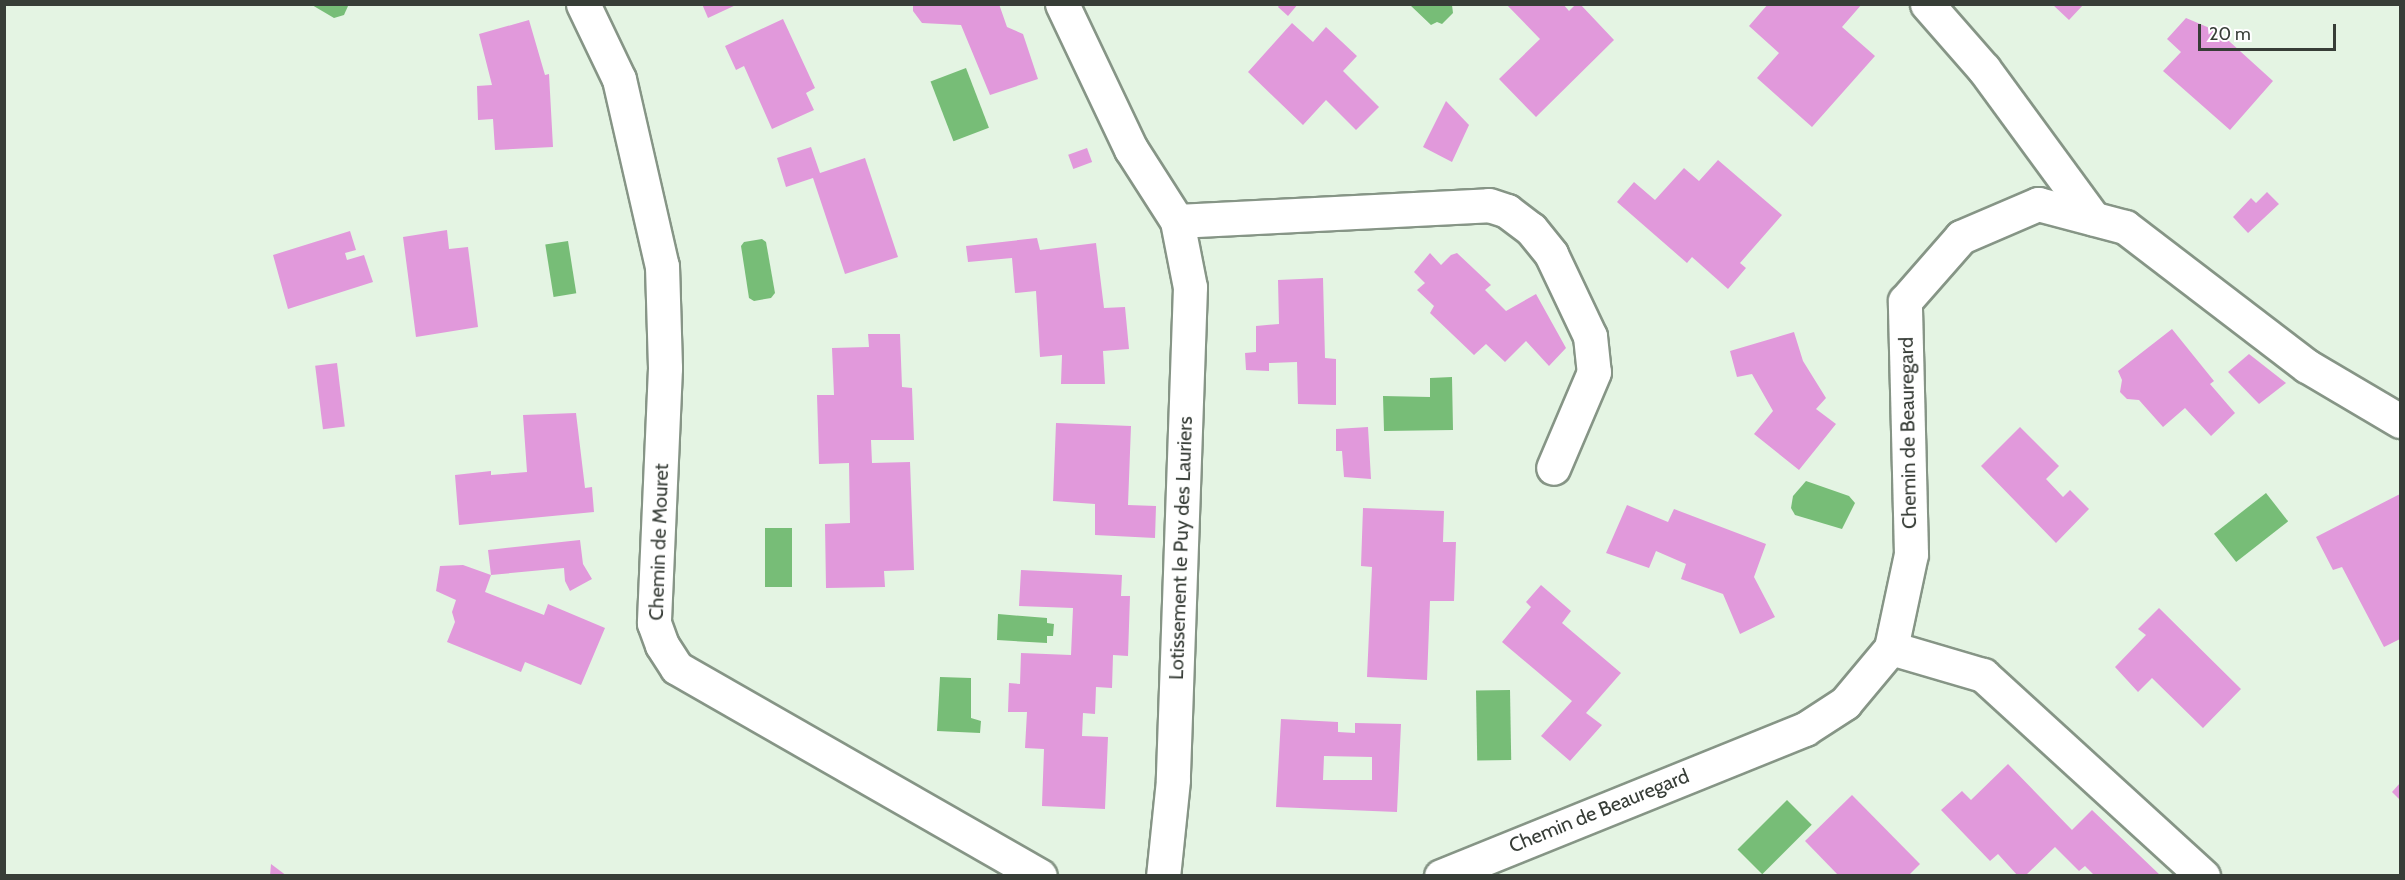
<!DOCTYPE html>
<html>
<head>
<meta charset="utf-8">
<style>
	body { margin:0 }
	#map { position:relative; width:2405px; height:880px; overflow:hidden; background:#e4f4e3; font-family:Cabin,sans-serif }
	div>[style] { position:absolute }
	[style*='--x'] { left:calc(var(--x)*1px); top:calc(var(--y)*1px); width:calc(var(--w)*1px); rotate:calc(var(--a)*1deg) }
	.water>* { inset:0; background:#77bd77; transform-origin:0 0 }
	.building>* { inset:0; background:#e199db; transform-origin:0 0 }
	.roads { filter:drop-shadow(2px 0 #869586) drop-shadow(-2px 0 #869586) drop-shadow(0 2px #869586) drop-shadow(0 -2px #869586) }
	.street>* { height:33px; margin:-16.5px; padding:0 16.5px; transform-origin:16.5px; border-radius:16.5px; background:#fff }
	span { translate:-50% -50%; white-space:nowrap; text-align:center; line-height:1.15; -webkit-text-stroke:6px #fff; paint-order:stroke }
	.street-label { font-size:20px; color:#373d37 }
	.frame { position:absolute; inset:0; border:6px solid #373d37; pointer-events:none }
	.scale { position:absolute; left:2198px; top:24px; width:138px; height:27px; box-sizing:border-box; border:3px solid #373d37; border-top:0; padding-left:8px; font-size:18px; line-height:21px; white-space:nowrap; color:#373d37; -webkit-text-stroke:4px #fff; paint-order:stroke }
</style>
</head>
<body>
<div id="map">
	<div class="water">
		<i style="clip-path:polygon(312px 5px,348px 4px,348px 6px,344px 15px,334px 18px)"></i>
		<i style="clip-path:polygon(1410px 5px,1452px 5px,1453px 13px,1442px 24px,1437px 22px,1431px 25px)"></i>
		<i style="left:966px;top:68px;width:64px;height:38px;rotate:69deg"></i>
		<i style="clip-path:polygon(762px 239px,766px 242px,775px 293px,771px 298px,754px 301px,749px 298px,741px 246px,744px 242px)"></i>
		<i style="left:568px;top:241px;width:53px;height:23px;rotate:81deg"></i>
		<i style="clip-path:polygon(1452px 377px,1453px 430px,1384px 431px,1383px 396px,1430px 397px,1430px 378px)"></i>
		<i style="clip-path:polygon(1806px 481px,1849px 496px,1855px 503px,1842px 529px,1795px 515px,1791px 508px,1793px 496px)"></i>
		<i style="left:2266px;top:493px;width:36px;height:66px;rotate:52deg"></i>
		<i style="left:765px;top:528px;width:27px;height:59px"></i>
		<i style="clip-path:polygon(998px 614px,1047px 618px,1047px 623px,1054px 624px,1053px 636px,1047px 636px,1047px 643px,997px 640px)"></i>
		<i style="clip-path:polygon(940px 677px,971px 678px,971px 718px,981px 721px,980px 733px,937px 731px)"></i>
		<i style="left:1510px;top:690px;width:70px;height:34px;rotate:89deg"></i>
		<i style="left:1787px;top:800px;width:35px;height:70px;rotate:45deg"></i>
	</div>
	<div class="building">
		<i style="clip-path:polygon(702px 4px,738px 4px,708px 18px)"></i>
		<i style="clip-path:polygon(913px 4px,999px 4px,1007px 27px,1023px 34px,1038px 79px,990px 95px,961px 25px,922px 23px,913px 11px)"></i>
		<i style="clip-path:polygon(1280px 4px,1298px 4px,1288px 16px,1278px 7px)"></i>
		<i style="clip-path:polygon(1506px 4px,1563px 4px,1569px 11px,1576px 4px,1580px 4px,1614px 40px,1536px 117px,1499px 79px,1540px 39px)"></i>
		<i style="clip-path:polygon(1768px 4px,1862px 4px,1842px 27px,1875px 56px,1812px 127px,1757px 78px,1779px 53px,1749px 26px)"></i>
		<i style="clip-path:polygon(2052px 4px,2084px 4px,2069px 20px)"></i>
		<i style="clip-path:polygon(2186px 18px,2219px 32px,2273px 81px,2230px 130px,2163px 71px,2181px 52px,2167px 39px)"></i>
		<i style="clip-path:polygon(783px 19px,815px 88px,806px 93px,814px 110px,772px 129px,744px 66px,736px 70px,725px 46px)"></i>
		<i style="clip-path:polygon(529px 20px,545px 75px,549px 74px,553px 147px,495px 150px,493px 119px,478px 120px,477px 86px,492px 85px,479px 34px)"></i>
		<i style="clip-path:polygon(1292px 23px,1313px 42px,1326px 27px,1357px 56px,1343px 71px,1379px 107px,1356px 130px,1326px 100px,1303px 125px,1248px 72px)"></i>
		<i style="clip-path:polygon(1446px 101px,1469px 125px,1452px 162px,1423px 147px)"></i>
		<i style="clip-path:polygon(811px 147px,820px 173px,865px 158px,898px 257px,845px 274px,813px 178px,786px 187px,777px 158px)"></i>
		<i style="left:1087px;top:148px;width:15px;height:20px;rotate:70deg"></i>
		<i style="clip-path:polygon(1718px 160px,1782px 215px,1740px 263px,1746px 268px,1728px 289px,1692px 257px,1687px 263px,1617px 202px,1634px 182px,1655px 200px,1684px 168px,1699px 181px)"></i>
		<i style="clip-path:polygon(2267px 192px,2279px 204px,2248px 233px,2233px 217px,2251px 198px,2256px 203px)"></i>
		<i style="clip-path:polygon(447px 230px,449px 249px,468px 247px,478px 327px,416px 337px,403px 237px)"></i>
		<i style="clip-path:polygon(350px 231px,356px 250px,345px 253px,347px 260px,364px 255px,373px 282px,288px 309px,273px 255px)"></i>
		<i style="clip-path:polygon(1037px 238px,1040px 250px,1096px 243px,1104px 308px,1125px 307px,1129px 349px,1103px 351px,1105px 384px,1061px 384px,1062px 355px,1040px 357px,1036px 291px,1015px 293px,1012px 258px,968px 262px,966px 246px)"></i>
		<i style="clip-path:polygon(1430px 253px,1441px 265px,1451px 255px,1457px 253px,1491px 285px,1485px 290px,1506px 311px,1536px 294px,1566px 348px,1549px 366px,1526px 341px,1505px 362px,1486px 344px,1474px 355px,1430px 313px,1434px 306px,1417px 290px,1425px 283px,1414px 272px)"></i>
		<i style="clip-path:polygon(1323px 278px,1325px 358px,1336px 359px,1336px 405px,1298px 404px,1297px 362px,1269px 363px,1269px 371px,1246px 370px,1245px 353px,1256px 352px,1256px 326px,1279px 324px,1278px 280px)"></i>
		<i style="clip-path:polygon(2172px 329px,2214px 381px,2210px 384px,2235px 413px,2211px 436px,2185px 408px,2163px 427px,2139px 400px,2127px 399px,2120px 392px,2122px 380px,2118px 371px)"></i>
		<i style="clip-path:polygon(1794px 332px,1803px 361px,1826px 398px,1816px 409px,1836px 424px,1799px 470px,1754px 434px,1773px 411px,1752px 374px,1737px 377px,1730px 351px)"></i>
		<i style="clip-path:polygon(868px 334px,900px 334px,902px 387px,912px 388px,914px 440px,871px 440px,872px 463px,910px 462px,914px 570px,884px 571px,885px 587px,826px 588px,825px 524px,850px 523px,849px 463px,819px 464px,817px 395px,834px 395px,832px 348px,869px 347px)"></i>
		<i style="clip-path:polygon(2249px 354px,2286px 383px,2259px 404px,2228px 372px)"></i>
		<i style="left:337px;top:363px;width:64px;height:22px;rotate:83deg"></i>
		<i style="clip-path:polygon(576px 413px,585px 488px,592px 487px,594px 512px,459px 525px,455px 475px,491px 471px,491px 475px,527px 472px,523px 415px)"></i>
		<i style="clip-path:polygon(1056px 423px,1131px 426px,1128px 505px,1156px 506px,1155px 538px,1095px 535px,1095px 504px,1053px 501px)"></i>
		<i style="clip-path:polygon(1368px 427px,1371px 479px,1344px 477px,1342px 451px,1336px 451px,1336px 429px)"></i>
		<i style="clip-path:polygon(2020px 427px,2059px 466px,2046px 479px,2063px 497px,2070px 490px,2089px 509px,2056px 543px,1981px 466px)"></i>
		<i style="clip-path:polygon(2400px 494px,2400px 639px,2384px 647px,2342px 567px,2333px 570px,2316px 537px)"></i>
		<i style="clip-path:polygon(1627px 505px,1668px 522px,1674px 509px,1766px 544px,1754px 577px,1775px 617px,1740px 634px,1723px 594px,1681px 579px,1686px 564px,1656px 551px,1649px 568px,1606px 553px)"></i>
		<i style="clip-path:polygon(1363px 508px,1444px 511px,1443px 542px,1456px 542px,1454px 601px,1430px 601px,1427px 680px,1367px 677px,1372px 567px,1361px 566px)"></i>
		<i style="clip-path:polygon(580px 540px,583px 564px,592px 579px,570px 591px,565px 581px,564px 568px,491px 575px,485px 592px,544px 615px,548px 604px,605px 628px,581px 685px,525px 662px,521px 672px,447px 642px,455px 622px,452px 612px,456px 600px,436px 591px,440px 566px,463px 565px,491px 575px,488px 550px)"></i>
		<i style="clip-path:polygon(1021px 570px,1122px 575px,1121px 596px,1130px 596px,1128px 656px,1113px 655px,1112px 688px,1096px 687px,1095px 714px,1083px 713px,1082px 736px,1108px 737px,1105px 809px,1042px 806px,1044px 749px,1025px 748px,1027px 712px,1008px 712px,1009px 683px,1020px 684px,1021px 653px,1071px 655px,1073px 608px,1019px 606px)"></i>
		<i style="clip-path:polygon(1541px 585px,1571px 611px,1562px 623px,1621px 673px,1586px 713px,1602px 725px,1570px 761px,1541px 736px,1572px 701px,1502px 642px,1531px 607px,1526px 602px)"></i>
		<i style="clip-path:polygon(2159px 608px,2241px 689px,2203px 728px,2152px 678px,2138px 692px,2115px 667px,2146px 635px,2138px 629px)"></i>
		<i style="clip-path:polygon(evenodd,1281px 719px,1338px 722px,1338px 732px,1355px 733px,1355px 723px,1401px 724px,1397px 812px,1276px 807px,1281px 719px,1324px 756px,1372px 757px,1372px 780px,1323px 780px,1324px 756px)"></i>
		<i style="clip-path:polygon(2008px 764px,2072px 830px,2092px 810px,2161px 876px,2095px 876px,2085px 866px,2079px 871px,2055px 847px,2025px 876px,2018px 876px,1998px 854px,1990px 861px,1941px 810px,1962px 791px,1971px 800px)"></i>
		<i style="clip-path:polygon(2400px 783px,2400px 800px,2392px 792px)"></i>
		<i style="clip-path:polygon(1852px 795px,1920px 864px,1908px 876px,1839px 876px,1805px 841px)"></i>
		<i style="clip-path:polygon(271px 864px,287px 876px,270px 876px)"></i>
	</div>
	<div class="roads">
		<div class="street">
			<i style="--x:583;--y:4;--w:83;--a:64.4"></i>
			<i style="--x:619;--y:79;--w:192;--a:77.1"></i>
			<i style="--x:662;--y:266;--w:102;--a:88.3"></i>
			<i style="--x:665;--y:368;--w:255;--a:92.5"></i>
			<i style="--x:654;--y:623;--w:23;--a:70"></i>
			<i style="--x:662;--y:645;--w:27;--a:57"></i>
			<i style="--x:677;--y:668;--w:418;--a:29.8"></i>
			<i style="--x:1062;--y:4;--w:161;--a:64.6"></i>
			<i style="--x:1131;--y:149;--w:85;--a:57.4"></i>
			<i style="--x:1177;--y:221;--w:67;--a:78.9"></i>
			<i style="--x:1190;--y:287;--w:493;--a:92"></i>
			<i style="--x:1173;--y:780;--w:97;--a:95.9"></i>
			<i style="--x:1927;--y:4;--w:86;--a:48.8"></i>
			<i style="--x:1984;--y:69;--w:185;--a:53.8"></i>
			<i style="--x:1177;--y:221;--w:312;--a:-2.9"></i>
			<i style="--x:1489;--y:205;--w:19;--a:18"></i>
			<i style="--x:1507;--y:211;--w:30;--a:37"></i>
			<i style="--x:1531;--y:229;--w:32;--a:51"></i>
			<i style="--x:1551;--y:254;--w:91;--a:64.6"></i>
			<i style="--x:1590;--y:336;--w:36;--a:84"></i>
			<i style="--x:1594;--y:372;--w:104;--a:113.1"></i>
			<i style="--x:1891;--y:648;--w:96;--a:16.4"></i>
			<i style="--x:1983;--y:675;--w:298;--a:42.4"></i>
			<i style="--x:1441;--y:876;--w:393;--a:-22"></i>
			<i style="--x:1805;--y:729;--w:48;--a:-33"></i>
			<i style="--x:1845;--y:703;--w:72;--a:-50.1"></i>
			<i style="--x:1891;--y:648;--w:96;--a:-78"></i>
			<i style="--x:1911;--y:554;--w:253;--a:-91.4"></i>
			<i style="--x:1905;--y:301;--w:85;--a:-48.8"></i>
			<i style="--x:1961;--y:237;--w:84;--a:-23.2"></i>
			<i style="--x:2038;--y:204;--w:90;--a:14.8"></i>
			<i style="--x:2125;--y:227;--w:229;--a:37.4"></i>
			<i style="--x:2307;--y:366;--w:108;--a:30.6"></i>
		</div>
	</div>
	<div class="street-label">
		<span style="left:1908px;top:433px;rotate:-91deg">Chemin de Beauregard</span>
		<span style="left:659px;top:542px;rotate:-88deg">Chemin de Mouret</span>
		<span style="left:1181px;top:548px;rotate:-88deg">Lotissement le Puy des Lauriers</span>
		<span style="left:1599px;top:811px;rotate:-22deg">Chemin de Beauregard</span>
	</div>
	<div class="frame"></div>
	<div class="scale">20 m</div>
</div>
</body>
</html>
